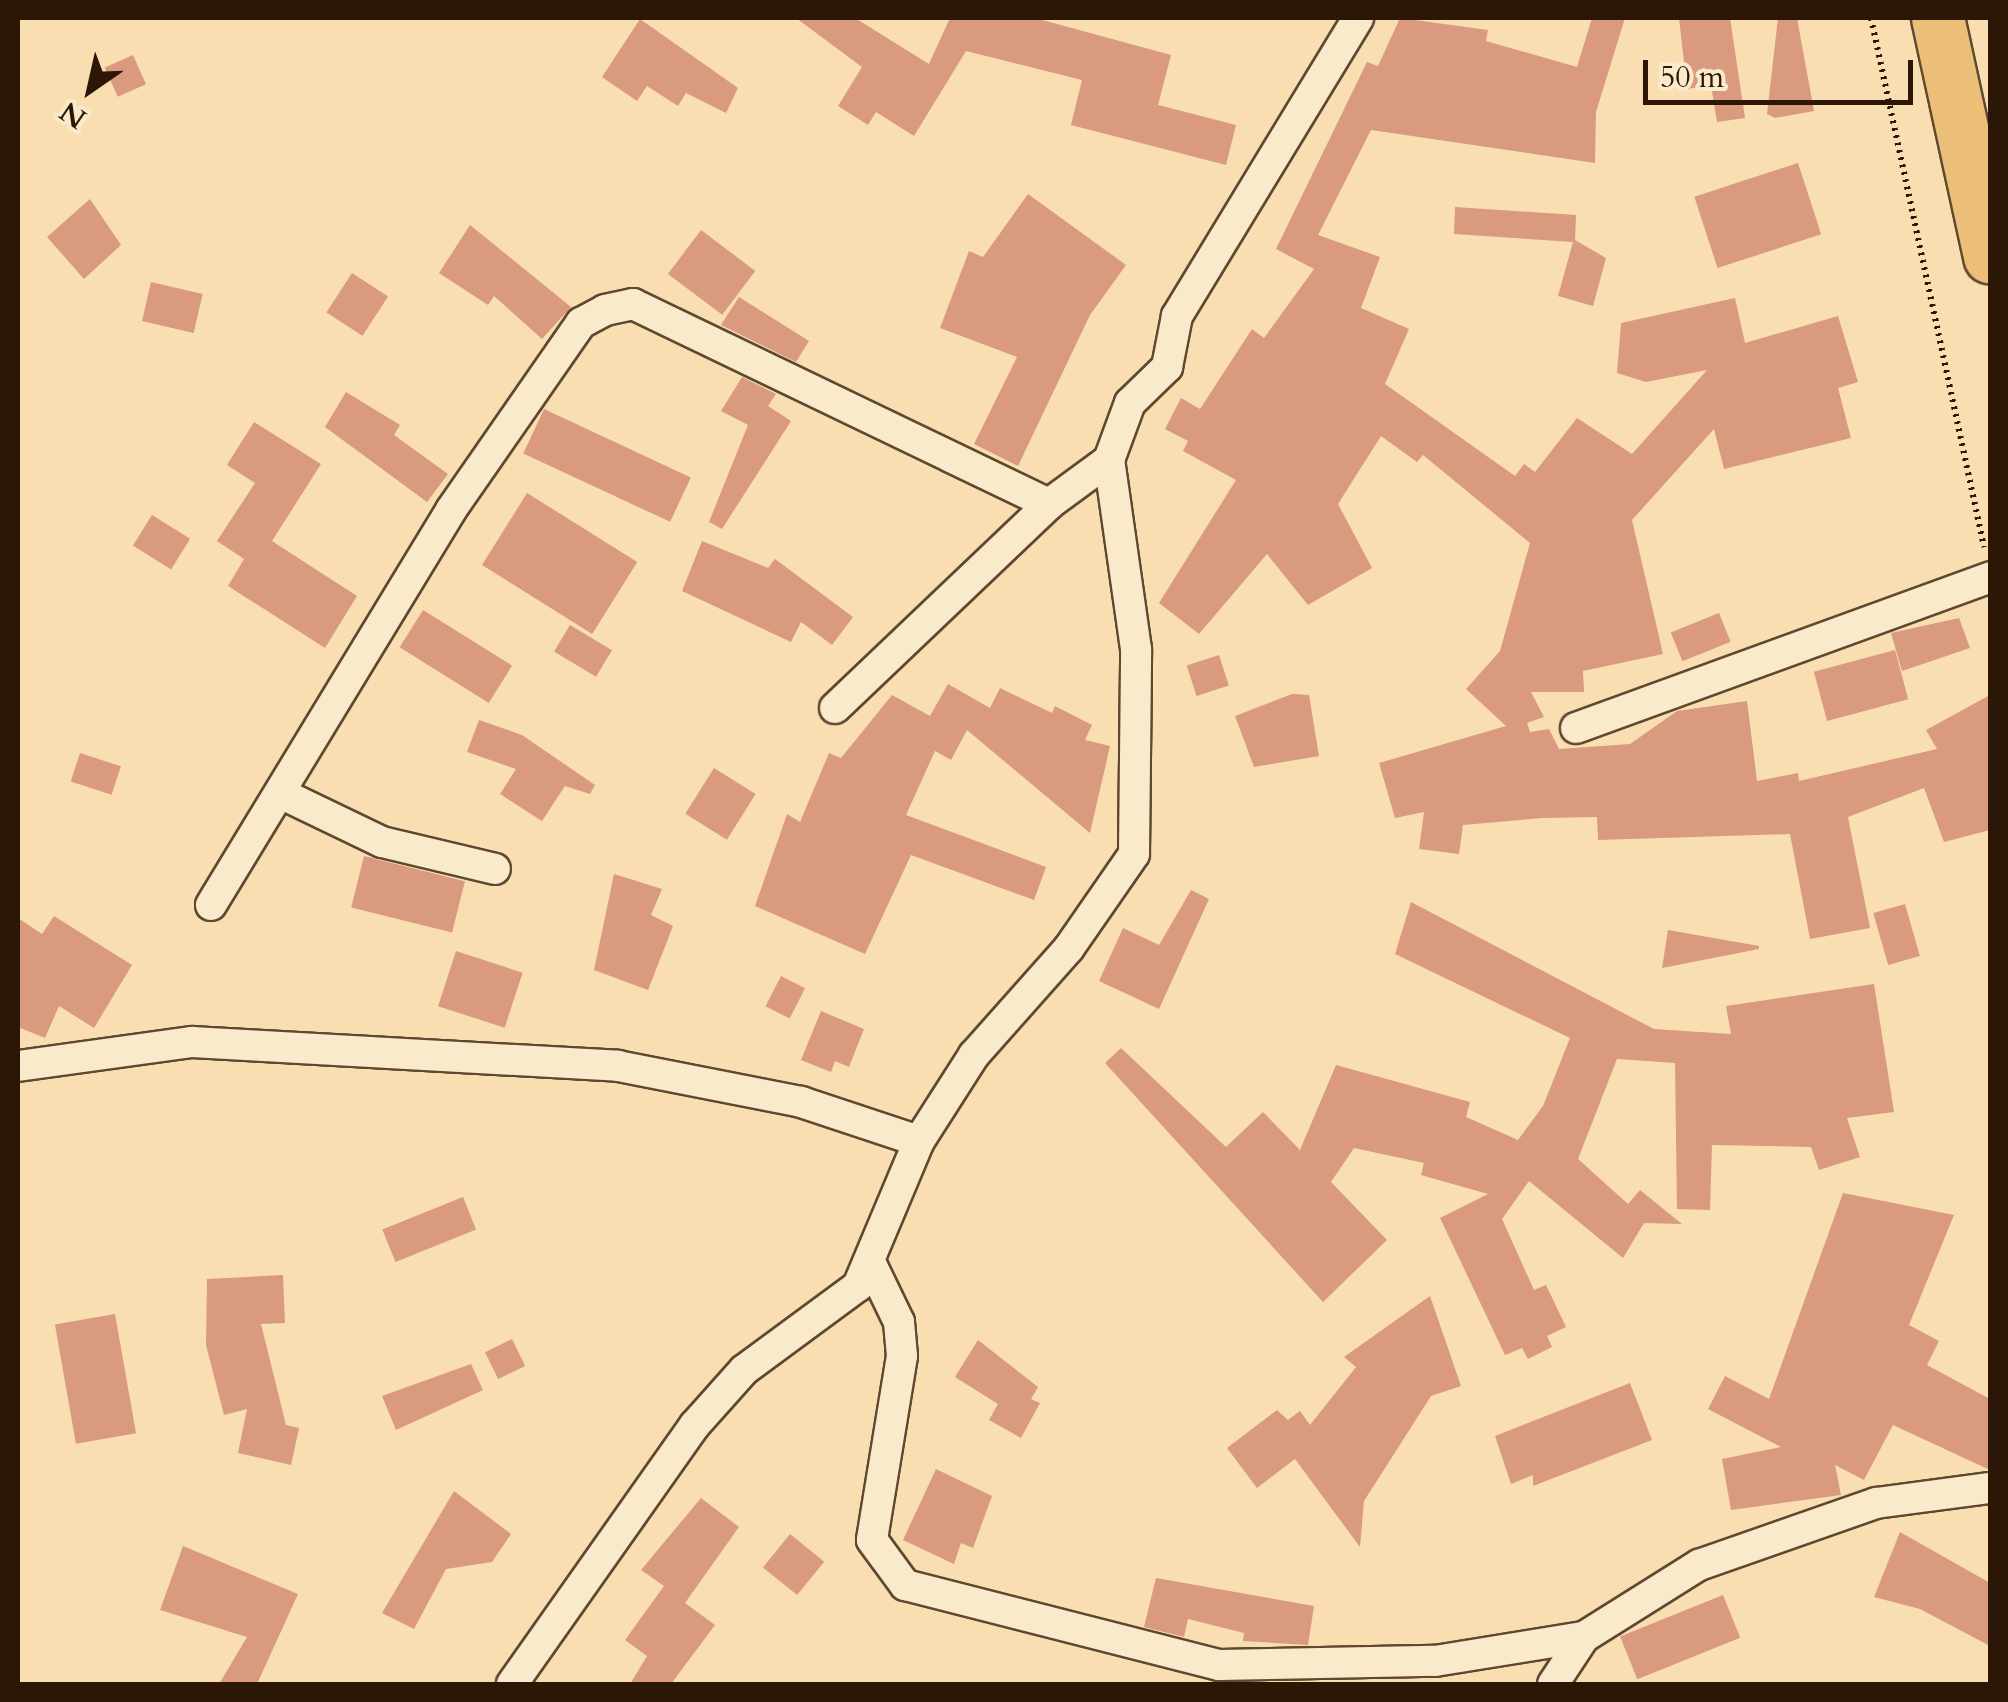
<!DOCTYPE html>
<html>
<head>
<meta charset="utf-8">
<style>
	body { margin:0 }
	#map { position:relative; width:2008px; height:1702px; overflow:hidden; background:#f8deb1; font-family:Cardo,serif }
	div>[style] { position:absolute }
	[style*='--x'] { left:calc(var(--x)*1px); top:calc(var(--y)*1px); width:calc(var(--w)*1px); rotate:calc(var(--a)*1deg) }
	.building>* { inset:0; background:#d99a7f; transform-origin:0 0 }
	.path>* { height:6px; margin-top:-3px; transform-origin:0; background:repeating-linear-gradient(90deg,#2c1605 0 2.5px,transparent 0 7.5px) }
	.roads { filter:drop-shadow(2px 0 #5f4830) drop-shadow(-2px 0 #5f4830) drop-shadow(0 2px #5f4830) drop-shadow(0 -2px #5f4830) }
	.minor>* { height:30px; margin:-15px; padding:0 15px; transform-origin:15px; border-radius:15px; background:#faeacc }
	.trunk>* { height:52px; margin:-26px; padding:0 26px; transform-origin:26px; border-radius:26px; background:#ecbf78 }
	span { translate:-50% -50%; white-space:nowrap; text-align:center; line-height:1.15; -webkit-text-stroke:8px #faeacc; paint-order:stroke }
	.frame { position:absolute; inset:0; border:20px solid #2c1605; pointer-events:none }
	.north { position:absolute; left:40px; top:40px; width:100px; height:100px; -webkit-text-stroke:8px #faeacc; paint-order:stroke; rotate:214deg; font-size:28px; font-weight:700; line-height:40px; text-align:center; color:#2c1605 }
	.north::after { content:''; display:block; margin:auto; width:35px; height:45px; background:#2c1605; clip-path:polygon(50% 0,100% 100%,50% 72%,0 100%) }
	.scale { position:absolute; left:1643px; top:60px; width:270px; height:45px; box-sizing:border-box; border:5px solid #2c1605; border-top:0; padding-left:12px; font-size:30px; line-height:35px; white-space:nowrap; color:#2c1605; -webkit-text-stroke:8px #faeacc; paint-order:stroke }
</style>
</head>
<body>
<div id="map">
	<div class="building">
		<i style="clip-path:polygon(796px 18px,855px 18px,929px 64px,950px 18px,1035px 18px,1171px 55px,1158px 105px,1236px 125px,1226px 165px,1071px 125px,1082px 80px,966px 51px,914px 136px,876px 112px,868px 125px,838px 106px,862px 67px)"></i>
		<i style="clip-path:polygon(1400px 18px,1488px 30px,1486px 41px,1577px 67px,1592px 18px,1625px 18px,1596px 112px,1595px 163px,1371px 130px,1318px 235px,1380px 257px,1361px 308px,1409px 329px,1385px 384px,1515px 476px,1524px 464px,1535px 472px,1577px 418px,1632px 454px,1707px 370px,1646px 382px,1617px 373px,1621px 323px,1735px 298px,1745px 343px,1838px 316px,1858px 382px,1838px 388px,1851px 438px,1724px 469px,1714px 429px,1632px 520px,1663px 654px,1583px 671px,1584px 692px,1531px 692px,1544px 717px,1527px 723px,1530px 732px,1549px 729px,1559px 749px,1630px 744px,1677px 711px,1747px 701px,1757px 781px,1798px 773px,1799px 781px,1937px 749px,1926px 730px,1990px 695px,1990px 830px,1944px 842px,1924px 788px,1848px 817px,1870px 928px,1810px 939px,1790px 834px,1598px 840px,1597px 817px,1542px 818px,1463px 825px,1459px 854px,1419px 849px,1424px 812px,1395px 818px,1379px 763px,1506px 726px,1466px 689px,1500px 651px,1530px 543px,1423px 455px,1417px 462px,1381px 436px,1338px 504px,1372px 568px,1308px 605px,1267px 554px,1199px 634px,1159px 603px,1236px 480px,1183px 451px,1188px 441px,1165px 429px,1181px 398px,1200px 409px,1252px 329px,1264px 338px,1314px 269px,1276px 249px,1367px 62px,1378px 66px)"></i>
		<i style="clip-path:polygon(1679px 18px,1730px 18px,1745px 118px,1717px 122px,1711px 85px,1687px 89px)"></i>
		<i style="clip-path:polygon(1778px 18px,1797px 18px,1814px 111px,1775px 118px,1767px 114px)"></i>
		<i style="clip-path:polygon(640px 19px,738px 88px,726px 113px,686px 93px,678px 106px,647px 86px,637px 101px,602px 77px)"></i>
		<i style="left:133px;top:55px;width:32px;height:31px;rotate:66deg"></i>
		<i style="left:1798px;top:163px;width:75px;height:109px;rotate:72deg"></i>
		<i style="clip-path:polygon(1028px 194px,1126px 265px,1090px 315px,1018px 466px,974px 444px,1017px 357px,940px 328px,969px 251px,983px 257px)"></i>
		<i style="clip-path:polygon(90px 199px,121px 245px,84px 279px,47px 237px)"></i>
		<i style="clip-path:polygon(1455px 207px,1576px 215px,1575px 240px,1606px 258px,1593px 306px,1558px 296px,1573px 242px,1454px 234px)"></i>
		<i style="clip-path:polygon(470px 225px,571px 307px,542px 339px,494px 296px,488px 305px,439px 273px)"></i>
		<i style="left:701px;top:230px;width:68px;height:55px;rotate:37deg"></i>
		<i style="left:352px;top:273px;width:43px;height:47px;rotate:33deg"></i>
		<i style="left:151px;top:282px;width:53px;height:40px;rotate:13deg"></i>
		<i style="clip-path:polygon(739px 297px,809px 341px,796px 362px,721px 325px)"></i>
		<i style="clip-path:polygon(742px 377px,776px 394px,768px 406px,791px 421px,722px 529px,709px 522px,748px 425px,721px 411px)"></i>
		<i style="clip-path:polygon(346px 392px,400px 425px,394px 435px,448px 474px,427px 502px,325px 427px)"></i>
		<i style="left:544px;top:409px;width:162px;height:49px;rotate:25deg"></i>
		<i style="clip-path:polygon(254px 422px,321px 464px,272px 541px,357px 596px,325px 648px,228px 586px,244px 559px,217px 541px,255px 483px,227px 465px)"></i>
		<i style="left:527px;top:493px;width:130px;height:85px;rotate:32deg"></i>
		<i style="left:152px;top:515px;width:45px;height:36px;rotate:32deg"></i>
		<i style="clip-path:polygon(702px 541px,768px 568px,775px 559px,853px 617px,832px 645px,801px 622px,791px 642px,682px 591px)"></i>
		<i style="left:423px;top:610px;width:105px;height:44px;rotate:32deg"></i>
		<i style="left:1719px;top:613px;width:31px;height:52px;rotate:68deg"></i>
		<i style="clip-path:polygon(1959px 618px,1970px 648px,1902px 671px,1891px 633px)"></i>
		<i style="left:570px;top:625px;width:49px;height:31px;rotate:31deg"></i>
		<i style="left:1895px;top:650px;width:51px;height:84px;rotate:75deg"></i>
		<i style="left:1219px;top:655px;width:32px;height:34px;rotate:72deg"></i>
		<i style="clip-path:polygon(948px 684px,990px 708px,1000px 688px,1052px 713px,1055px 706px,1092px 725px,1085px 740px,1110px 746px,1090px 833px,967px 730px,951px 760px,935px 751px,906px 815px,1046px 867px,1034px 900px,911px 855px,865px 954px,755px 906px,787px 814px,800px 822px,829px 753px,841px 758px,892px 695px,930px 716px)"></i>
		<i style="clip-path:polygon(1292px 694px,1309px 695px,1319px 756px,1254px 767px,1235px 716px)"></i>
		<i style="clip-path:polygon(479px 720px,522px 735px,595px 785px,590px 794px,565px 786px,542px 821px,500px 794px,516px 769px,467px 752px)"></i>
		<i style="left:80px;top:753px;width:43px;height:30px;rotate:18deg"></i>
		<i style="left:714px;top:768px;width:49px;height:54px;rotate:32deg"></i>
		<i style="left:364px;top:856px;width:104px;height:53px;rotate:14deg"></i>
		<i style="clip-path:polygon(614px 874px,662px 889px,651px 915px,673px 926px,648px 990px,594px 970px)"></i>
		<i style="clip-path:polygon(1191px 890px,1209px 899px,1159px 1009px,1099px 981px,1123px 928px,1159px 945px)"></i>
		<i style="clip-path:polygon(1411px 902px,1654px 1029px,1731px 1034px,1726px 1006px,1874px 984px,1894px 1112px,1847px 1118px,1860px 1157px,1819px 1170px,1811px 1147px,1712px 1145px,1710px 1210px,1677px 1209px,1675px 1063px,1617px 1059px,1578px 1159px,1628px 1204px,1640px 1190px,1682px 1224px,1644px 1223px,1623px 1258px,1529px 1181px,1502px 1219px,1534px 1290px,1546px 1285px,1566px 1327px,1547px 1336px,1552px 1347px,1528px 1359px,1522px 1348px,1505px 1355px,1440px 1218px,1488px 1194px,1421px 1175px,1424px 1163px,1354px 1148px,1331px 1182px,1387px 1240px,1323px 1302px,1105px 1063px,1121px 1048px,1226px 1147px,1263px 1112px,1300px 1150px,1336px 1065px,1470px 1102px,1466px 1117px,1518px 1140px,1543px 1106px,1570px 1038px,1395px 954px)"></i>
		<i style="left:1905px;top:904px;width:54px;height:33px;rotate:74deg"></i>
		<i style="clip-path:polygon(54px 916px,132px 965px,94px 1028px,59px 1006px,45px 1038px,18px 1027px,18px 918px,42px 934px)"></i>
		<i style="clip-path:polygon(1668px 930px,1759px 946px,1759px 949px,1662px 968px)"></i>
		<i style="left:456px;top:951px;width:70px;height:58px;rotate:18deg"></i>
		<i style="left:781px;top:976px;width:27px;height:34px;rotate:27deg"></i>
		<i style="clip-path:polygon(821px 1011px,864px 1029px,849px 1067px,835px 1061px,831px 1072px,801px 1060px)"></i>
		<i style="clip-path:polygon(1843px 1193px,1954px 1215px,1909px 1325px,1939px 1341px,1927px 1365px,1990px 1399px,1990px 1470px,1893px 1425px,1864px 1480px,1835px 1465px,1841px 1495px,1731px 1510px,1722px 1459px,1781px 1447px,1708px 1409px,1725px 1376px,1769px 1399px)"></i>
		<i style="left:463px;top:1197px;width:35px;height:87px;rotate:68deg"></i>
		<i style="clip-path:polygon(283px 1275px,285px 1323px,261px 1324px,286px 1425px,299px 1428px,291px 1465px,238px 1453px,247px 1409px,224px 1415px,206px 1345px,207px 1279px)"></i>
		<i style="clip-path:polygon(1430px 1296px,1461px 1386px,1431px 1396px,1364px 1501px,1360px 1547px,1295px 1459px,1257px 1488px,1227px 1448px,1277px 1410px,1288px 1420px,1300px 1411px,1310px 1425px,1356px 1367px,1344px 1357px)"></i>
		<i style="left:115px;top:1314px;width:121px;height:61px;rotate:80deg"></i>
		<i style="left:512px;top:1339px;width:30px;height:30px;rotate:64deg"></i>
		<i style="clip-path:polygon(978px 1340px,1038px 1387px,1031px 1399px,1040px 1403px,1021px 1438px,989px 1420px,998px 1404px,955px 1377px)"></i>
		<i style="clip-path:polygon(471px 1364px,483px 1390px,396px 1430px,382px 1396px)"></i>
		<i style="clip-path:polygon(1630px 1383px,1652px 1440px,1533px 1486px,1533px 1475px,1511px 1484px,1495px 1436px)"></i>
		<i style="clip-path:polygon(936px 1469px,992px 1496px,973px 1548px,961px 1543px,954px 1564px,903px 1540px)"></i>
		<i style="clip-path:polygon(454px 1491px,511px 1534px,492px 1562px,446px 1569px,414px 1629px,382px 1613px)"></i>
		<i style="clip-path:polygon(701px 1498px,739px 1527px,685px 1603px,715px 1625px,671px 1684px,630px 1684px,647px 1656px,625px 1640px,664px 1586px,641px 1570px)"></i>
		<i style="clip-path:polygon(1900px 1532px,1990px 1583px,1990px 1646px,1920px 1609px,1874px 1597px)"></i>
		<i style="left:790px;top:1534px;width:44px;height:43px;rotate:39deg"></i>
		<i style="clip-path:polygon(183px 1546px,298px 1594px,257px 1684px,219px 1684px,247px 1637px,160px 1610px)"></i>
		<i style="clip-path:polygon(1156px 1578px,1314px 1606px,1308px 1645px,1243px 1641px,1244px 1633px,1188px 1619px,1184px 1637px,1144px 1627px)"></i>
		<i style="left:1723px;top:1595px;width:46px;height:111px;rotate:68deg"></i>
	</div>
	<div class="path">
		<i style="--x:1871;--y:18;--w:541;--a:77.94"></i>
	</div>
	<div class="roads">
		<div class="minor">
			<i style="--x:835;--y:708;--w:296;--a:-43.6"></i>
			<i style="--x:1049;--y:504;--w:74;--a:-36.3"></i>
			<i style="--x:1576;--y:728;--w:441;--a:-20"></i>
			<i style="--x:280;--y:793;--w:113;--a:25.7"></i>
			<i style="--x:382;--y:842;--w:116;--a:13.4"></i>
			<i style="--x:211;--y:905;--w:462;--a:-58.7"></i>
			<i style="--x:451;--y:510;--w:228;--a:-55.2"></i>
			<i style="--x:581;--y:323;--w:27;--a:-28"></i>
			<i style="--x:605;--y:310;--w:29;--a:-12"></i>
			<i style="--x:633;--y:304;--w:462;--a:25.7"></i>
			<i style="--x:18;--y:1066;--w:176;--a:-7.9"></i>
			<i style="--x:192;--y:1042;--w:427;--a:3.2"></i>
			<i style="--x:618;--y:1066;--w:187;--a:11.1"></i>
			<i style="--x:801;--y:1102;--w:124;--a:18.3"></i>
			<i style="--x:872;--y:1266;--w:62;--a:64.3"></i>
			<i style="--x:899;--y:1322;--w:34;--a:85"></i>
			<i style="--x:902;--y:1356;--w:186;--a:99.3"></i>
			<i style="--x:872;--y:1540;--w:56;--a:53.7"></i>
			<i style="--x:905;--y:1585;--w:324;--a:14.3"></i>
			<i style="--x:1219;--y:1665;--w:216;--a:-1.1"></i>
			<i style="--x:1435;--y:1661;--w:151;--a:-9.2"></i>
			<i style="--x:512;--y:1684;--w:316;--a:-54.8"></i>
			<i style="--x:694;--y:1426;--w:75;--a:-48.2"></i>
			<i style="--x:744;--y:1370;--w:142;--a:-36.4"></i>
			<i style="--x:858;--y:1286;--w:157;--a:-67.2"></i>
			<i style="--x:919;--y:1141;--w:102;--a:-57.4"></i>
			<i style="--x:974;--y:1055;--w:143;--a:-48.4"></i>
			<i style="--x:1069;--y:948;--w:114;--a:-55.3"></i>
			<i style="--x:1134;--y:854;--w:205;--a:-89.4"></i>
			<i style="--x:1136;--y:649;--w:191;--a:-98.1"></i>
			<i style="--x:1109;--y:460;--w:61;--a:-69.8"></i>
			<i style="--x:1130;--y:403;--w:52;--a:-44.2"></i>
			<i style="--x:1167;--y:367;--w:52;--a:-78.9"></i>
			<i style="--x:1177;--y:316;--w:349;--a:-58.7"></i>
			<i style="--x:1553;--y:1684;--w:56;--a:-56.6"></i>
			<i style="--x:1584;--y:1637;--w:136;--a:-32.1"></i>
			<i style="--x:1699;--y:1565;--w:188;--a:-19.3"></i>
			<i style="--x:1876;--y:1503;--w:115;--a:-7.5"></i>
		</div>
		<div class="trunk">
			<i style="--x:1938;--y:18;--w:245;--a:77.7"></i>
		</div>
	</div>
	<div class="frame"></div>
	<div class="north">N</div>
	<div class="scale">50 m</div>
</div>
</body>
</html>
